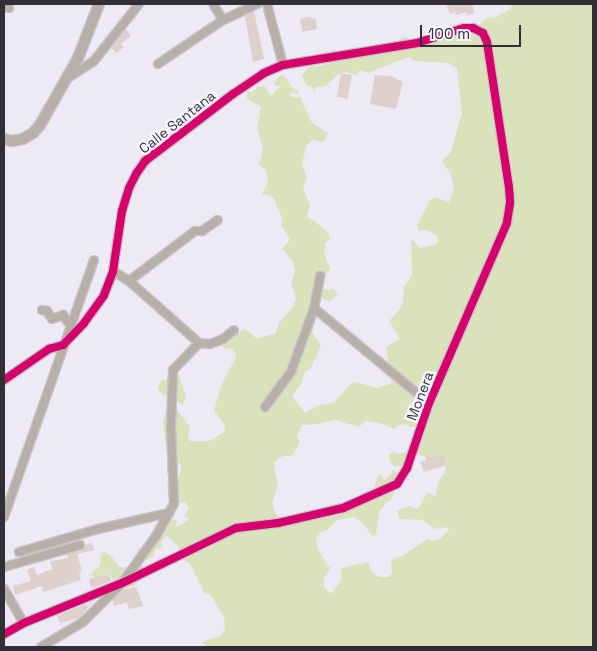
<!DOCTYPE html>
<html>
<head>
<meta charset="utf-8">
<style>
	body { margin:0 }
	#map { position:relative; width:597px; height:651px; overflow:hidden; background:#ede9f5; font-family:"Space Grotesk",sans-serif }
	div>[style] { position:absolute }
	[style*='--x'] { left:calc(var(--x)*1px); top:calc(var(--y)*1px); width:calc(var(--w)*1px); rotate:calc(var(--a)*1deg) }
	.green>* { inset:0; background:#dae2bc }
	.building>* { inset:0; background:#ded0cb; transform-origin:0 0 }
	.roads { filter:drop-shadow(1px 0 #c8c4ce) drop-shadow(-1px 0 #c8c4ce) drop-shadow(0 1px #c8c4ce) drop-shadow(0 -1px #c8c4ce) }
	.minor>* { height:8px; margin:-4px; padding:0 4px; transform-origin:4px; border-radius:4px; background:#b8b0a8 }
	.tertiary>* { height:10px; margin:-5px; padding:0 5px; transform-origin:5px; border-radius:5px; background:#b8b0a8 }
	.cycleway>* { height:8px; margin:-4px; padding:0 4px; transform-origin:4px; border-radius:4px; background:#d6006c }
	span { translate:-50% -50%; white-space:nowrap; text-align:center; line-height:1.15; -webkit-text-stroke:5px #f6f4fc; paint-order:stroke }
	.street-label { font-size:14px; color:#312e36 }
	.frame { position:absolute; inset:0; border:5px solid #312e36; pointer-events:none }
	.scale { position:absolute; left:420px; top:25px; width:101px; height:22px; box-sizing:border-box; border:2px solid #312e36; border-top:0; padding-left:6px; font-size:15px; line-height:18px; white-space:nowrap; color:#312e36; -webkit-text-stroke:4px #f6f4fc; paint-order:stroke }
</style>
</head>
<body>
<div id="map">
	<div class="green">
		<i style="clip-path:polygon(evenodd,513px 4px,593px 4px,593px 647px,207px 647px,201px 642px,220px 636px,225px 628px,224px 617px,210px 594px,205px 594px,190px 564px,184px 560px,177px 545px,167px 536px,161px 542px,163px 547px,155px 550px,153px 557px,143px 562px,140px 580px,134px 586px,125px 588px,116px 584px,109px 573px,101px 576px,99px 581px,91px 574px,100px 565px,101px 554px,104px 552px,110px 555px,120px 567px,130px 568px,140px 554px,137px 553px,138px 548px,144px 547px,172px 518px,178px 521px,175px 525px,178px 527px,189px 519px,184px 516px,189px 507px,185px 502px,177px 503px,167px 489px,168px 480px,179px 477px,182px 466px,169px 455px,165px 440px,163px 423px,167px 407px,166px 396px,159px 391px,158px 387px,162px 380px,169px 380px,179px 375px,186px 397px,183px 405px,176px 401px,177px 410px,190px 427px,188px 437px,190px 441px,209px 441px,224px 432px,225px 426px,214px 410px,223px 381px,236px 358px,233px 348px,225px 349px,219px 344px,245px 329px,256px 338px,275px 334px,279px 323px,292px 308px,296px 299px,291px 283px,295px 272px,293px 262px,283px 249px,290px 239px,281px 225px,282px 218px,274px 199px,269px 195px,262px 194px,268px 182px,266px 171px,259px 164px,263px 148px,257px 127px,261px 107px,247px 99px,247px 90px,251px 92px,255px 90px,257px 86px,266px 87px,269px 94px,272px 96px,277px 89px,282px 87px,274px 85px,277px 78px,283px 75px,288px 80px,290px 86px,299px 92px,297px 95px,293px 93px,289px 94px,292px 97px,300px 97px,312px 123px,328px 133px,324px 142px,312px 140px,307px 145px,302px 163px,307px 179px,303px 187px,310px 206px,307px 216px,327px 231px,330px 238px,324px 245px,326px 246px,324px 251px,330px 270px,322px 277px,324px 284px,322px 288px,329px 290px,333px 288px,338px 294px,330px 301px,323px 299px,319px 300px,319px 310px,312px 332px,321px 346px,311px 368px,304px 373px,303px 381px,292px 396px,305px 413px,320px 405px,334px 403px,351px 383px,355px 382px,378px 388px,392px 383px,386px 347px,400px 339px,389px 321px,400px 309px,403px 303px,404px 286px,412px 276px,411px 239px,420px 248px,437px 244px,438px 237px,427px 230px,419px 231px,417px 226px,430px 200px,437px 197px,448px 203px,450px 200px,454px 188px,451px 175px,442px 161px,450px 154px,462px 113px,457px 68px,448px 63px,415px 61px,408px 57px,368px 73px,360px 70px,357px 75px,346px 72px,338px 74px,326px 86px,316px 87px,314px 93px,312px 87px,306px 85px,302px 75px,309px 67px,324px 65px,332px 58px,391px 46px,403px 37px,416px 41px,460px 31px,469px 32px,489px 17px,494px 18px,509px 10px,513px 4px,335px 420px,359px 427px,365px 421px,383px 424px,394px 429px,399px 425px,406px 424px,410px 427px,416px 427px,413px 432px,415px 440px,406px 451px,401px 454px,392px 452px,388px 456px,393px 466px,406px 466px,418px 454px,433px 459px,445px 458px,446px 470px,438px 482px,436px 496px,427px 493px,418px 509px,409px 506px,397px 511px,400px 519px,422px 520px,435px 529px,446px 527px,449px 530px,440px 539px,433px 541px,427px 539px,404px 555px,391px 560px,392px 573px,389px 577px,379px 577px,372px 572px,368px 562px,342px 568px,341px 581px,331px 594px,324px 587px,324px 578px,331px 567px,328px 567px,318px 549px,316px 539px,320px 533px,327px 530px,337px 520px,355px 517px,365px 526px,372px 536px,376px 535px,379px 513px,386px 503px,392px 499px,400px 474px,392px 470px,392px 473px,385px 480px,379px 474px,374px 487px,365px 495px,359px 506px,352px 510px,336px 516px,305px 513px,305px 518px,300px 524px,291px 524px,284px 521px,276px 514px,272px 503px,278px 484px,274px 469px,275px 461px,283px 456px,292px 456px,300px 442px,297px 436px,302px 425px,319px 424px,335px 420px)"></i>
	</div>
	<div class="building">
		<i style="clip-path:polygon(446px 4px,472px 4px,475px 13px,467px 15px,466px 12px,456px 15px,455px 12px,450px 14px)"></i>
		<i style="clip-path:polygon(254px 11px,264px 59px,253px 62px,245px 16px)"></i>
		<i style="clip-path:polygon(309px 17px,316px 19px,317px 29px,303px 32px,300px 19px)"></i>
		<i style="clip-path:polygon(126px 29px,131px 36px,121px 44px,123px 47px,117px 53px,111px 48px)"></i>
		<i style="left:341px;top:73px;width:11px;height:24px;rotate:10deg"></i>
		<i style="clip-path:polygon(375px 75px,391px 76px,403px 82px,396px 109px,370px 104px)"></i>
		<i style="clip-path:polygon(444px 454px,447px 465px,424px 472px,420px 462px,426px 460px,425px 456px,430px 455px,431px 458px)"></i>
		<i style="clip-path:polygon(92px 543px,94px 550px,77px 554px,82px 571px,79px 572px,81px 580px,43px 592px,42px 586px,15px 595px,13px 586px,31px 581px,27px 570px,34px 567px,37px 575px,52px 569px,50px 561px,68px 558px,67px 554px,82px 550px,85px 545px)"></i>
		<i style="clip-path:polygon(109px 574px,111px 581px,91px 588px,89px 579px)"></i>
		<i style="clip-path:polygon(136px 587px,143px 606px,129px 609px,127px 602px,114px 606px,112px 600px,124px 589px)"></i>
		<i style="clip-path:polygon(94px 600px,80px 618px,60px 623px,57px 616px,86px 604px,87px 606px)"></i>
	</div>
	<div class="roads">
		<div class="minor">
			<i style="--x:213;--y:4;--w:19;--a:58"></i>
			<i style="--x:267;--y:4;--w:63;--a:75.3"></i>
			<i style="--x:4;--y:7;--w:5;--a:11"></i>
			<i style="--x:158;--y:64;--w:78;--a:-34.1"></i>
			<i style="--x:223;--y:20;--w:38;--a:-25"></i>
			<i style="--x:68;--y:78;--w:30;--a:-33"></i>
			<i style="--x:93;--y:62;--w:74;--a:-51.6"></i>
			<i style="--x:113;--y:271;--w:19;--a:32"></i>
			<i style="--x:129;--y:281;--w:94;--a:41.5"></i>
			<i style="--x:199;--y:343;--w:11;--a:5"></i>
			<i style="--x:210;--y:344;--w:14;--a:-21"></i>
			<i style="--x:223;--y:339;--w:14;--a:-39"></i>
			<i style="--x:129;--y:281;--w:83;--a:-37.1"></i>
			<i style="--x:195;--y:231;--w:7;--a:0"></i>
			<i style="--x:202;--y:231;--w:19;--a:-35"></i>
			<i style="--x:314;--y:308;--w:149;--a:39.6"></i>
			<i style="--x:42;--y:310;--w:5;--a:11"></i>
			<i style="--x:47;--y:311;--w:9;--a:58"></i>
			<i style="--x:52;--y:319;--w:12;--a:-20"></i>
			<i style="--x:63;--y:315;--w:12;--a:55"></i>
			<i style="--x:4;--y:380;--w:55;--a:-34.6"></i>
			<i style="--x:49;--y:349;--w:15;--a:-16"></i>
			<i style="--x:63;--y:345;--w:30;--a:-46"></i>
			<i style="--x:84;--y:323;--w:34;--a:-54"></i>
			<i style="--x:104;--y:295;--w:26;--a:-69"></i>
			<i style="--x:113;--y:271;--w:61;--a:-81.5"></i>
			<i style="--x:122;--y:211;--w:24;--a:-73"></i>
			<i style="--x:129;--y:188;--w:16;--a:-63"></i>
			<i style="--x:136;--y:174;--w:16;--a:-55"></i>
			<i style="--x:145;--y:161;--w:111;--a:-37.3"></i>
			<i style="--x:233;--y:94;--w:37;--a:-34"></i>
			<i style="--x:264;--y:73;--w:21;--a:-23"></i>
			<i style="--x:283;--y:65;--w:136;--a:-9.3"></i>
			<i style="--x:417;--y:43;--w:49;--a:-17.7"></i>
			<i style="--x:464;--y:28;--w:9;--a:0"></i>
			<i style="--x:473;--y:28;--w:11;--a:27"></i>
			<i style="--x:483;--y:33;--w:10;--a:66"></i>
			<i style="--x:487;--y:42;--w:147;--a:81.4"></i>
			<i style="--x:509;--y:187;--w:16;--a:86"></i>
			<i style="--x:510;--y:203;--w:20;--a:99"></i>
			<i style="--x:507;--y:223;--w:196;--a:113.4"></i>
			<i style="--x:429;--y:403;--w:69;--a:108.7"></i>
			<i style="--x:407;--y:468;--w:19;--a:122"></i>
			<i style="--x:397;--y:484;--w:59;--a:156"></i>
			<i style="--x:343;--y:508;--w:67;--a:167"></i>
			<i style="--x:278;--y:523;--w:42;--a:173.2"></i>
			<i style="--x:236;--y:528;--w:127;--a:154.2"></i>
			<i style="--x:122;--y:583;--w:106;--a:157.8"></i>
			<i style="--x:24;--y:623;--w:23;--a:151"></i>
			<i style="--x:265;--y:407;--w:44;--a:-53.4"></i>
			<i style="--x:291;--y:372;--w:68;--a:-70.2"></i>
			<i style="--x:314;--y:308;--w:33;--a:-79"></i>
			<i style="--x:4;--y:517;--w:272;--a:-70.7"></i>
			<i style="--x:19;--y:552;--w:82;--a:-16.2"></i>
			<i style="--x:98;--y:529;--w:73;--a:-12.7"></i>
			<i style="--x:4;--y:567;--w:79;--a:-16.1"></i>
			<i style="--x:4;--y:589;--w:39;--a:60"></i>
			<i style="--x:41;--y:647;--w:49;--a:-30.8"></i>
			<i style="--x:83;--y:622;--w:55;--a:-45"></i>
			<i style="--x:122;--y:583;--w:58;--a:-54.1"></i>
			<i style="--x:156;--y:536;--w:26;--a:-61"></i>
			<i style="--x:169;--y:513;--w:11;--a:-63"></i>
			<i style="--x:174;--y:503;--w:75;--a:-92.3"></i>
			<i style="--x:171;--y:428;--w:58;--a:-88"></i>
			<i style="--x:173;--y:370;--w:37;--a:-46"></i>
		</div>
		<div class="tertiary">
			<i style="--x:4;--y:139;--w:8;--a:14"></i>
			<i style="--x:12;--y:141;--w:11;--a:-10"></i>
			<i style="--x:23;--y:139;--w:12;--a:-31"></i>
			<i style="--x:33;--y:133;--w:11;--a:-49"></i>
			<i style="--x:40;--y:125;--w:77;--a:-60.4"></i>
			<i style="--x:78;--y:58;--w:58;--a:-68.7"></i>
		</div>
	</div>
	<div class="cycleway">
		<i style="--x:4;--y:380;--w:55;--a:-34.6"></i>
		<i style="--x:49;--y:349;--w:15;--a:-16"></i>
		<i style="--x:63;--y:345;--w:30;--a:-46"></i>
		<i style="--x:84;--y:323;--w:34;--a:-54"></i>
		<i style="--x:104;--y:295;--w:26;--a:-69"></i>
		<i style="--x:113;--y:271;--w:61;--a:-81.5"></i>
		<i style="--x:122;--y:211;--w:24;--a:-73"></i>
		<i style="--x:129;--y:188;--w:16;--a:-63"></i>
		<i style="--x:136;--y:174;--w:16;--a:-55"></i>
		<i style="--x:145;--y:161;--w:111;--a:-37.3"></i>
		<i style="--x:233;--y:94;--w:37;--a:-34"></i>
		<i style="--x:264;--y:73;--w:21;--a:-23"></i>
		<i style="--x:283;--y:65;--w:136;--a:-9.3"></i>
		<i style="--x:417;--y:43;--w:49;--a:-17.7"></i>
		<i style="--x:464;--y:28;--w:9;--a:0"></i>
		<i style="--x:473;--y:28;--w:11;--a:27"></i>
		<i style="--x:483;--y:33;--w:10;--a:66"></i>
		<i style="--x:487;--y:42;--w:147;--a:81.4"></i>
		<i style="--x:509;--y:187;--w:16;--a:86"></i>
		<i style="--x:510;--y:203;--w:20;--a:99"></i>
		<i style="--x:507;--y:223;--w:196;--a:113.4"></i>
		<i style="--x:429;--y:403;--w:69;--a:108.7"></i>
		<i style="--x:407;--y:468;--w:19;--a:122"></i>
		<i style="--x:397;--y:484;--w:59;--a:156"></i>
		<i style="--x:343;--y:508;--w:67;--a:167"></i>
		<i style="--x:278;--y:523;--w:42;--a:173.2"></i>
		<i style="--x:236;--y:528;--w:127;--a:154.2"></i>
		<i style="--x:122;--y:583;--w:106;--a:157.8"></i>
		<i style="--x:24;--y:623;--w:23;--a:151"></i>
	</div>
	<div class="street-label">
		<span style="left:177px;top:122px;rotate:-38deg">Calle Santana</span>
		<span style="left:420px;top:396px;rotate:-69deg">Monera</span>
	</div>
	<div class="frame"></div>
	<div class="scale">100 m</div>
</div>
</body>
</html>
